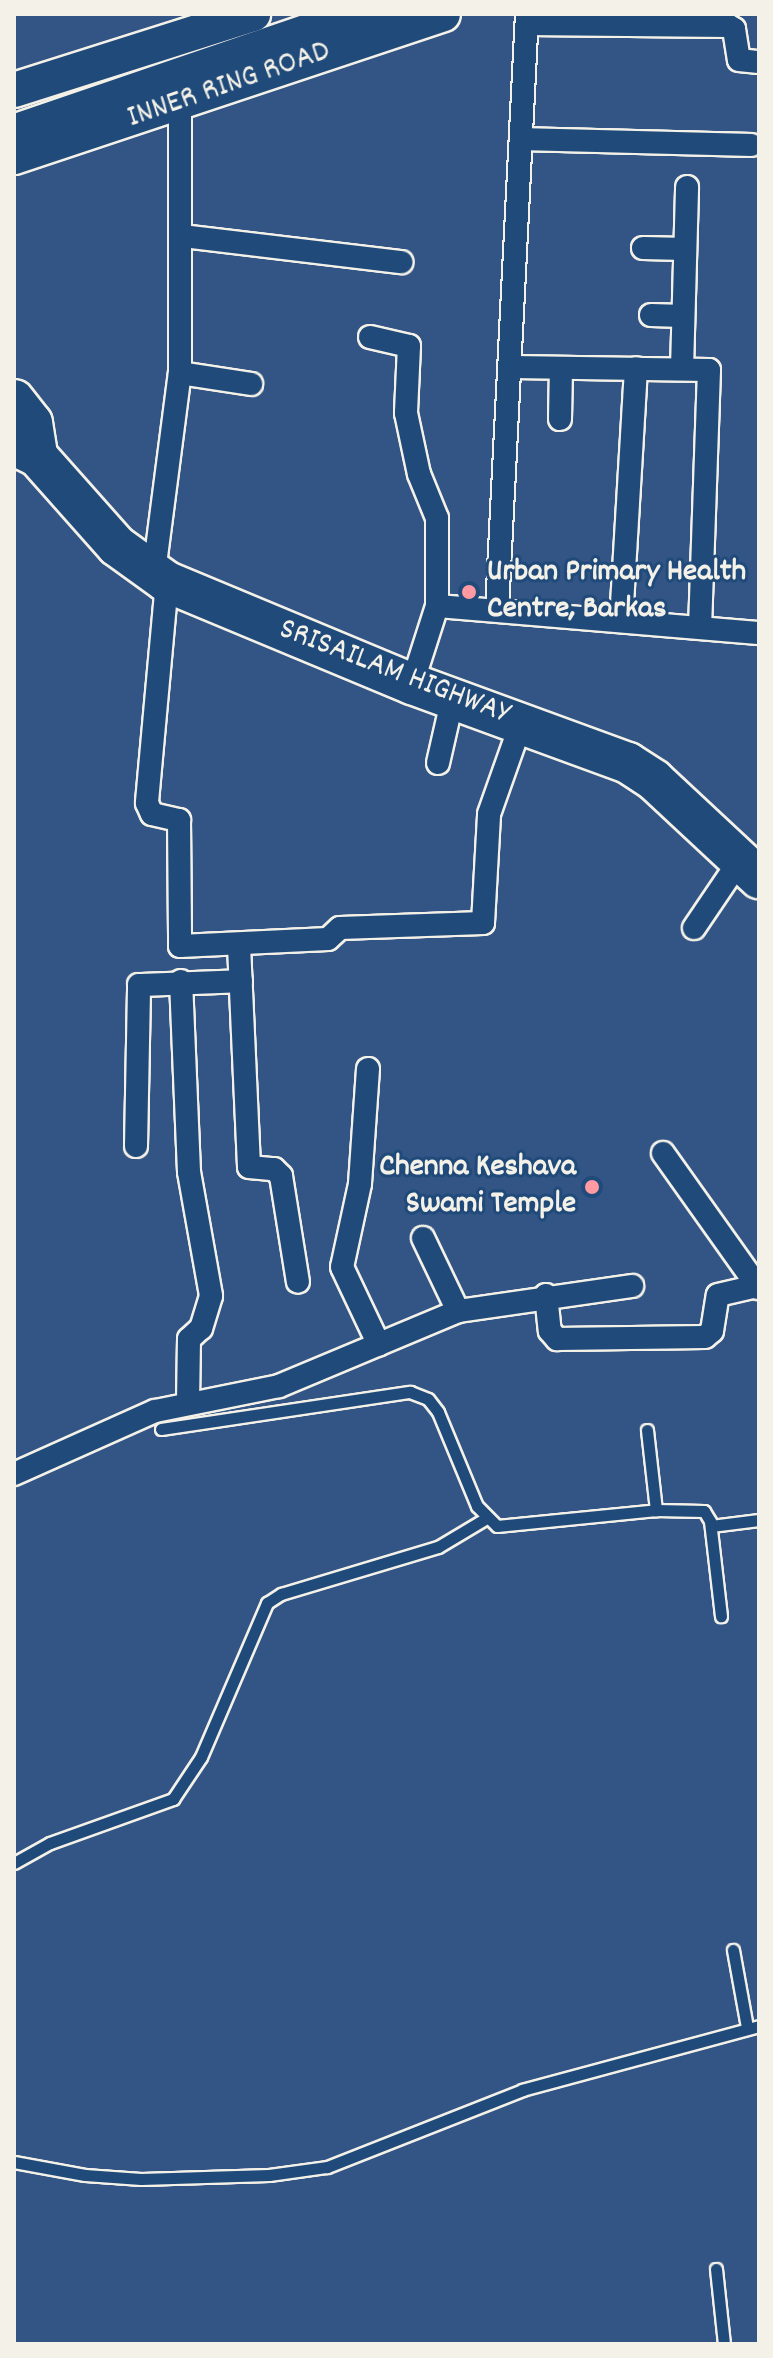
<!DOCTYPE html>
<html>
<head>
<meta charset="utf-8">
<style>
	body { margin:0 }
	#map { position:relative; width:773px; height:2358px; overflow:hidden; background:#325585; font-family:Dekko,sans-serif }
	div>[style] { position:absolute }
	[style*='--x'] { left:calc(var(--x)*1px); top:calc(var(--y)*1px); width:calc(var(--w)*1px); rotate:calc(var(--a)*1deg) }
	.roads { filter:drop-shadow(2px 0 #f4f1e8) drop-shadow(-2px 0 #f4f1e8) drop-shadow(0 2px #f4f1e8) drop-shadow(0 -2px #f4f1e8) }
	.lane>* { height:11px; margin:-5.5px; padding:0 5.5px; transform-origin:5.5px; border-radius:5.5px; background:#1f4a7a }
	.street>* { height:22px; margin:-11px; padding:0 11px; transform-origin:11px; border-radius:11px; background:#1f4a7a }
	.primary>* { height:34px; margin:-17px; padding:0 17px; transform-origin:17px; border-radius:17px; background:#1f4a7a }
	.highway>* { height:40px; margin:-20px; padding:0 20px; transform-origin:20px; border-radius:20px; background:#1f4a7a }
	.dots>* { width:22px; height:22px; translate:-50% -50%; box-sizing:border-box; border:4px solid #1f4a7a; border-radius:50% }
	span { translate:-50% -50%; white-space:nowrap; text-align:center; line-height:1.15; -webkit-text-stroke:6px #1f4a7a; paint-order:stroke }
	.street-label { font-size:32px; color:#f4f1e8 }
	.poi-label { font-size:32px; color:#f4f1e8; font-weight:700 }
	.left { translate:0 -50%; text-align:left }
	.right { translate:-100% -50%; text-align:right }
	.frame { position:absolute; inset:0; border:16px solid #f4f1e8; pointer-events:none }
</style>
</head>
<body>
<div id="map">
	<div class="roads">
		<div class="lane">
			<i style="--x:161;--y:1429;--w:252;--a:-8.5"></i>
			<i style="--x:410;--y:1392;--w:19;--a:21"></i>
			<i style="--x:428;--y:1399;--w:16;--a:52"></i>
			<i style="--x:438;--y:1412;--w:102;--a:67.5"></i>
			<i style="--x:477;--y:1506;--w:28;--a:45"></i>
			<i style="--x:497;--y:1526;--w:160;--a:-5.7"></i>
			<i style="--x:656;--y:1510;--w:48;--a:1.2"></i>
			<i style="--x:704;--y:1511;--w:12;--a:59"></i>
			<i style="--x:710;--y:1521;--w:96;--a:83.4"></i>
			<i style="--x:647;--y:1430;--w:81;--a:83.6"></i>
			<i style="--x:711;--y:1526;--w:48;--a:-7.1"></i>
			<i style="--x:14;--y:1863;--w:41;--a:-29.1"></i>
			<i style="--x:50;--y:1843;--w:131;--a:-19.7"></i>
			<i style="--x:173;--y:1799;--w:50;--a:-56.3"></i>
			<i style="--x:201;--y:1757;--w:168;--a:-66.8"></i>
			<i style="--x:267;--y:1603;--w:17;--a:-33"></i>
			<i style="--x:281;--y:1594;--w:164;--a:-16.7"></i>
			<i style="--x:438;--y:1547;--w:55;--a:-30.8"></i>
			<i style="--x:733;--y:1950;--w:78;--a:79.7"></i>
			<i style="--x:14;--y:2162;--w:72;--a:10.4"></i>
			<i style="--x:85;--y:2175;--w:56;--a:4.1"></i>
			<i style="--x:141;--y:2179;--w:128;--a:-1.8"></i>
			<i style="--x:269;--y:2175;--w:59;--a:-7.9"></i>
			<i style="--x:327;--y:2167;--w:210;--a:-21.5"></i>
			<i style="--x:522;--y:2090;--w:245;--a:-15.1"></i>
			<i style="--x:716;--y:2269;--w:75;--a:83.9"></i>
		</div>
		<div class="street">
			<i style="--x:527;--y:24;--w:202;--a:0.6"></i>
			<i style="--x:729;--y:26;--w:6;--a:31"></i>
			<i style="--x:734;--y:29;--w:31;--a:81"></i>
			<i style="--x:739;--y:60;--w:20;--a:6"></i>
			<i style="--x:521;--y:139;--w:230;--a:1.5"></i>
			<i style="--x:182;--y:236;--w:221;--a:6.8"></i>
			<i style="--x:643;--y:248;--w:42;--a:1.4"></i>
			<i style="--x:651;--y:315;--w:32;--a:2"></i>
			<i style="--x:370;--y:337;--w:40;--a:13"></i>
			<i style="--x:409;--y:346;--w:67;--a:92.6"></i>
			<i style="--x:406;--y:413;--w:62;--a:78"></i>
			<i style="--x:419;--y:474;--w:48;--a:67.8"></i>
			<i style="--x:437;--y:518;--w:88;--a:90"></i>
			<i style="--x:513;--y:367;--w:196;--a:0.9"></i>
			<i style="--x:709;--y:370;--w:257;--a:92"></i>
			<i style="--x:682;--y:369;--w:182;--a:-88.4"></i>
			<i style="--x:180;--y:373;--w:72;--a:8.8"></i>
			<i style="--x:560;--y:419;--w:51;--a:-88.9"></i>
			<i style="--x:154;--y:572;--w:201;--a:-82.6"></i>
			<i style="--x:180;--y:373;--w:270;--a:-90"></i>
			<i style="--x:167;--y:582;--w:222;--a:95.2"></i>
			<i style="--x:147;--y:803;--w:12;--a:66"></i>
			<i style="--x:152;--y:814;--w:28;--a:13"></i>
			<i style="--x:179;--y:820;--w:126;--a:89.5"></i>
			<i style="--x:180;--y:946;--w:148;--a:-2.7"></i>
			<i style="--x:328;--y:939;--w:16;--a:-43"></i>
			<i style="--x:340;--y:928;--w:143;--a:-2"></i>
			<i style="--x:483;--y:923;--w:109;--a:-86.8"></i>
			<i style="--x:489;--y:814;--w:99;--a:-70.5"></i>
			<i style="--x:497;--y:610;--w:597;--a:-87.12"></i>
			<i style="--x:621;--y:621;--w:253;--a:-86.6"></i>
			<i style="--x:412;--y:684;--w:82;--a:-72.2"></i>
			<i style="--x:437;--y:606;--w:323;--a:4.8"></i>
			<i style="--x:438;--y:763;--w:68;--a:-77.2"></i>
			<i style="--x:694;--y:928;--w:86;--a:-55.9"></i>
			<i style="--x:239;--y:946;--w:221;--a:87.4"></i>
			<i style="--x:249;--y:1167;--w:25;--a:5"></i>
			<i style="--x:274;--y:1169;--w:10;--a:45"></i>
			<i style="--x:281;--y:1176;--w:107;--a:80.9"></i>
			<i style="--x:181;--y:981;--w:191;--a:87.6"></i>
			<i style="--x:189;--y:1172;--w:126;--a:79.9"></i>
			<i style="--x:211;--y:1296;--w:34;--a:107"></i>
			<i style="--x:201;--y:1328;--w:16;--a:137"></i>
			<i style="--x:189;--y:1339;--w:64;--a:90.9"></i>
			<i style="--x:368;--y:1069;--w:115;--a:94"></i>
			<i style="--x:360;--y:1184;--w:85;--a:102.2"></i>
			<i style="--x:342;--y:1267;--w:86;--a:64.6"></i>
			<i style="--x:136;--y:1146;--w:161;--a:-88.9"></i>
			<i style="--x:139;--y:985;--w:102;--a:-2.2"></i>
			<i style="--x:663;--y:1153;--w:166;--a:54.6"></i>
			<i style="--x:423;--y:1238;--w:81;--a:64.4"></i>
			<i style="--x:546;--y:1295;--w:36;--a:84"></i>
			<i style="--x:550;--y:1331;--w:11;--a:49"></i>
			<i style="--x:557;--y:1339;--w:148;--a:-0.8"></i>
			<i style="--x:705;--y:1337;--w:9;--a:-41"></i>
			<i style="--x:712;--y:1331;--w:36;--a:-81"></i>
			<i style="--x:718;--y:1295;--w:40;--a:-13"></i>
			<i style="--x:14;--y:1474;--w:154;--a:-24.1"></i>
			<i style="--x:155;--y:1411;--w:126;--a:-11.4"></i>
			<i style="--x:279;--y:1386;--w:194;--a:-22.7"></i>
			<i style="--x:458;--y:1311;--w:176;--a:-8.2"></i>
		</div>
		<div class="primary">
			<i style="--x:14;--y:90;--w:251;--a:-17.6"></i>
			<i style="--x:14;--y:157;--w:452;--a:-18.4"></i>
		</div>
		<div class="highway">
			<i style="--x:14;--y:135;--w:373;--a:-18.9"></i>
			<i style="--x:14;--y:400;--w:29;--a:52"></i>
			<i style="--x:32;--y:423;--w:33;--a:81"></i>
			<i style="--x:14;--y:445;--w:25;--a:26"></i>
			<i style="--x:37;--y:456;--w:120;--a:48.4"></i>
			<i style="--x:117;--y:546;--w:62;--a:35.8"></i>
			<i style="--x:167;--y:582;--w:265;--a:22.6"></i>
			<i style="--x:412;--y:684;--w:230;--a:20.1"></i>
			<i style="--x:628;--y:763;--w:31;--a:33"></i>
			<i style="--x:654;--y:780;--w:144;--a:43"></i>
		</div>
	</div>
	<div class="dots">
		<i style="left:469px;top:592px;background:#ff9aa2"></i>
		<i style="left:592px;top:1187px;background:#ff9aa2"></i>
	</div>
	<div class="street-label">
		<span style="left:229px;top:86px;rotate:-19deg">INNER RING ROAD</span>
		<span style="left:394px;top:673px;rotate:21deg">SRISAILAM HIGHWAY</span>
	</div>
	<div class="poi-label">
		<span class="left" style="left:487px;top:592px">Urban Primary Health<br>Centre, Barkas</span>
		<span class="right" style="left:576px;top:1187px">Chenna Keshava<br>Swami Temple</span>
	</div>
	<div class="frame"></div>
</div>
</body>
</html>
